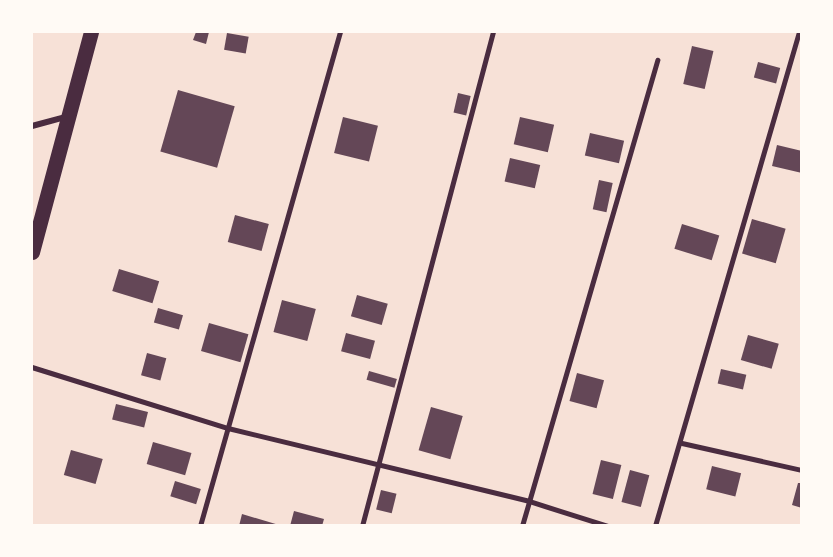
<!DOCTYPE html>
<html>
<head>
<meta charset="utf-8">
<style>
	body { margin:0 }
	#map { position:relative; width:833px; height:557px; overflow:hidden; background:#f7e1d7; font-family:"DejaVu Sans",sans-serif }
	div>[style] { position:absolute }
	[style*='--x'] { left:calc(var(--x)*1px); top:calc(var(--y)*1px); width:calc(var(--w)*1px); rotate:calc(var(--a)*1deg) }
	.building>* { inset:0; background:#644757; transform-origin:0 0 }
	.service>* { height:4.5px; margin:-2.25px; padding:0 2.25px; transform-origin:2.25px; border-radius:2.25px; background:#4a2c40 }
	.minor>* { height:6px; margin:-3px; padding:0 3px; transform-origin:3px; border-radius:3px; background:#4a2c40 }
	.primary>* { height:15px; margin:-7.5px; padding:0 7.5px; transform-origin:7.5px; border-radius:7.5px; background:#4a2c40 }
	span { translate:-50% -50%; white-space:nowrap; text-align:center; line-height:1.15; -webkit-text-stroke:6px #fffaf5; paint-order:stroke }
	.frame { position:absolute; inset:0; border:33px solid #fffaf5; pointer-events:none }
</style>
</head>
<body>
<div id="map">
	<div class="building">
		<i style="clip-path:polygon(196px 32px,209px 32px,206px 44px,193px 40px)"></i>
		<i style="left:227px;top:33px;width:22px;height:17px;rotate:10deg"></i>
		<i style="left:692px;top:46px;width:22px;height:39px;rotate:13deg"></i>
		<i style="left:758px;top:62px;width:23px;height:16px;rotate:15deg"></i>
		<i style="left:178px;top:90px;width:59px;height:64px;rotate:16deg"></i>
		<i style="left:458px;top:93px;width:13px;height:20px;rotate:13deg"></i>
		<i style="left:343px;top:117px;width:36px;height:37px;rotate:14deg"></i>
		<i style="left:520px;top:117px;width:35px;height:28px;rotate:13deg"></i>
		<i style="left:590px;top:133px;width:35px;height:23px;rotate:13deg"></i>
		<i style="clip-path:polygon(777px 145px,802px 151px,802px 173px,772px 166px)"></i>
		<i style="left:510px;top:158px;width:31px;height:24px;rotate:13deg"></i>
		<i style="left:599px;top:180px;width:14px;height:30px;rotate:12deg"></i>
		<i style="left:235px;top:215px;width:35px;height:28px;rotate:15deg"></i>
		<i style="left:752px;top:219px;width:35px;height:36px;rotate:16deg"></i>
		<i style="left:682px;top:224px;width:39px;height:26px;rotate:17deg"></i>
		<i style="left:119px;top:269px;width:42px;height:23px;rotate:17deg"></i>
		<i style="left:357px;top:295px;width:32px;height:22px;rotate:16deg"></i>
		<i style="left:282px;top:300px;width:35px;height:33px;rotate:15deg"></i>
		<i style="left:158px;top:308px;width:26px;height:15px;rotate:16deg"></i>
		<i style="left:209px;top:323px;width:41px;height:29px;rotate:16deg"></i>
		<i style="left:346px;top:333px;width:30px;height:19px;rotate:15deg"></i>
		<i style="left:748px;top:335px;width:32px;height:26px;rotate:16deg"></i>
		<i style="left:147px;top:353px;width:20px;height:23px;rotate:15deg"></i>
		<i style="left:721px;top:369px;width:26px;height:15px;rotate:13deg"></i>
		<i style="left:369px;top:371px;width:29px;height:9px;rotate:16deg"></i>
		<i style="left:577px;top:373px;width:28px;height:29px;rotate:15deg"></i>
		<i style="left:116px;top:404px;width:33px;height:16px;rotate:14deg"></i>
		<i style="left:431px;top:407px;width:33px;height:45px;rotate:16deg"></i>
		<i style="left:153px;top:442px;width:40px;height:23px;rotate:16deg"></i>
		<i style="left:71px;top:450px;width:33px;height:26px;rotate:16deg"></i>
		<i style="left:601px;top:460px;width:21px;height:35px;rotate:14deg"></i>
		<i style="left:712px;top:466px;width:30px;height:24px;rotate:14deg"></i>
		<i style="left:630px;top:470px;width:20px;height:33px;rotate:15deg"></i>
		<i style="left:175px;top:481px;width:27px;height:16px;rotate:17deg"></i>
		<i style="clip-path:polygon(798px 483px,802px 483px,802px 508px,792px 505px)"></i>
		<i style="left:381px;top:490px;width:16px;height:20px;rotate:14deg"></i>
		<i style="clip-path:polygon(294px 511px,324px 519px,322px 526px,290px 526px)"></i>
		<i style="clip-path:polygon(242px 514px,279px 525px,279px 526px,239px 526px)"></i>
	</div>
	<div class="service">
		<i style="--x:32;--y:367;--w:205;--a:17.3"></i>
		<i style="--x:228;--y:428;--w:310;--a:13.6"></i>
		<i style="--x:529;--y:501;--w:83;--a:17.6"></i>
		<i style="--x:682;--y:443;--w:123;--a:12.7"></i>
		<i style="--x:200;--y:526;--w:513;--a:-74.18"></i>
		<i style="--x:362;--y:526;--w:511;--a:-75.15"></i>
		<i style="--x:522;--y:526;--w:485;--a:-73.8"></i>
		<i style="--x:655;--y:526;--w:515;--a:-73.75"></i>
	</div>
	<div class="minor">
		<i style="--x:32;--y:126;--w:35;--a:-15"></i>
	</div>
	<div class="primary">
		<i style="--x:32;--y:252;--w:228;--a:-75"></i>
	</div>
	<div class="frame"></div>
</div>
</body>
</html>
